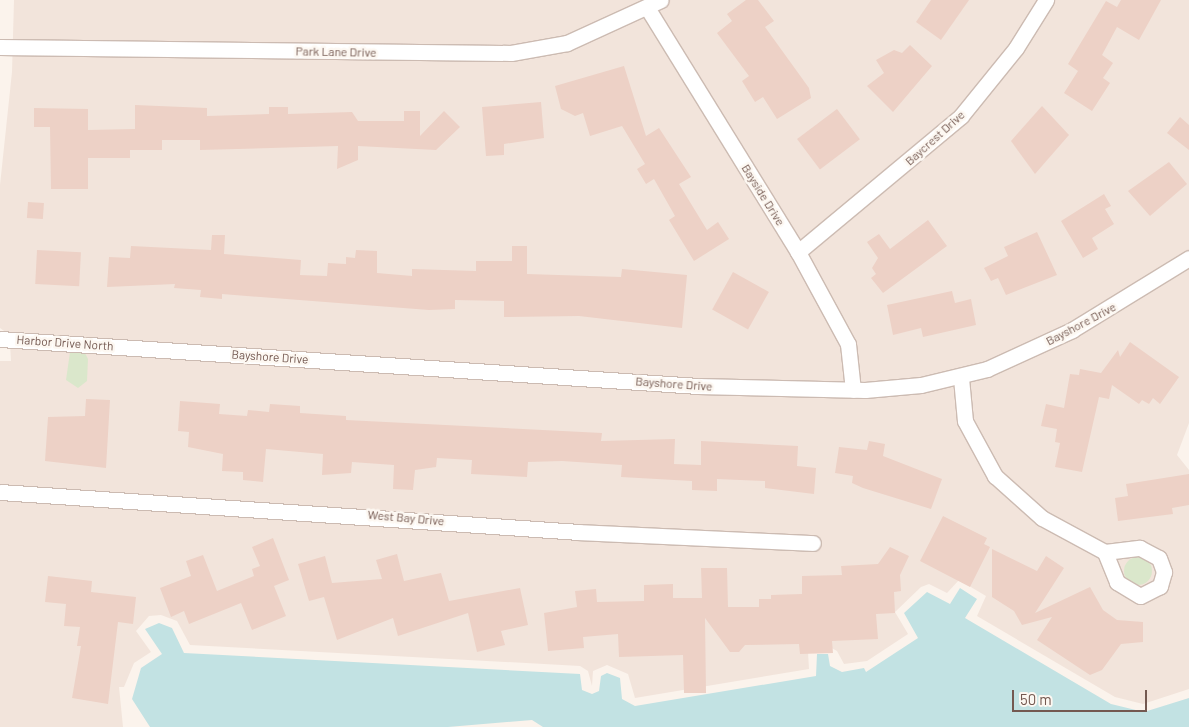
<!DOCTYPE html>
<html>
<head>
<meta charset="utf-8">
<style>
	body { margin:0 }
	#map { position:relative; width:1189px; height:727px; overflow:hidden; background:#fbf3ec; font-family:Barlow,sans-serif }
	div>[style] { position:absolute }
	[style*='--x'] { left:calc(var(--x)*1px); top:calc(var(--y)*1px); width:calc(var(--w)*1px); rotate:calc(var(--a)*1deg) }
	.residential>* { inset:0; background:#f2e4db }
	.green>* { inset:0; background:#dae7cb }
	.round { border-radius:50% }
	.water>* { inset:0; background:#c2e2e3 }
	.building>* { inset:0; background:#edd1c6; transform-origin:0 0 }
	.roads { filter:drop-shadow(1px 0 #ccbbb2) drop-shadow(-1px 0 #ccbbb2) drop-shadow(0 1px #ccbbb2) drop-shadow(0 -1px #ccbbb2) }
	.street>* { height:15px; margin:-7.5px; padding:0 7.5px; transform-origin:7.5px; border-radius:7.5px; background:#fff }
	span { translate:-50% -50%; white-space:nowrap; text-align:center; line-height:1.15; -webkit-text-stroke:5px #fdf8f2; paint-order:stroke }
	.street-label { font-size:12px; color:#745951 }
	.scale { position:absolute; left:1012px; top:690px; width:135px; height:22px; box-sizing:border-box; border:2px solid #745951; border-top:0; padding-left:6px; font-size:15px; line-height:18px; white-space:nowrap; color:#745951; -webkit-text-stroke:4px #fdf8f2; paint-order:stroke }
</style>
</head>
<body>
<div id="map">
	<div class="residential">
		<i style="clip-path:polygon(14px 0,1189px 0,1189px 423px,1177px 455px,1189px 470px,1189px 689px,1143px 704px,1115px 697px,977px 616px,986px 596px,959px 580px,947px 593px,929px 584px,921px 587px,895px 612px,908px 634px,867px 661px,844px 664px,837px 651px,828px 646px,808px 652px,809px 669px,635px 698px,628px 674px,607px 665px,593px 671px,592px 686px,588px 671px,580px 666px,190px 645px,177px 621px,161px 615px,149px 616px,136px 631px,151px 652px,134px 663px,124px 687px,119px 687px,123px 727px,0 727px,0 361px,11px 361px,10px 343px,14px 338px,0 328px,0 185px,12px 72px)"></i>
	</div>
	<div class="green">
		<i style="clip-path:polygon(70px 352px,85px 353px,88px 359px,87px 381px,78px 388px,66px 380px)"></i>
		<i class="round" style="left:1124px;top:557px;width:28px;height:28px"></i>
	</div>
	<div class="water">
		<i style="clip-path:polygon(960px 588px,977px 599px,965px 618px,1111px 704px,1144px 712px,1189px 698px,1189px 727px,543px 727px,532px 720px,448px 727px,150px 727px,132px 699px,141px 668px,162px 654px,145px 629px,159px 623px,172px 628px,184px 653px,580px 674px,582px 690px,592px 694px,599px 691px,601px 676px,607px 673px,620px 678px,622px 699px,635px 706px,816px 676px,817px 654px,828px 654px,830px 666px,842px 672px,864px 668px,866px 672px,918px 638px,904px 613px,927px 592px,950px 604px)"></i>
	</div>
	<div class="building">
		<i style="clip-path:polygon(746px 0,758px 0,774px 21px,765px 27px,809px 88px,811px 98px,777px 119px,763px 97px,755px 102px,742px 81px,749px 76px,717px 33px,732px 21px,727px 14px)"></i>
		<i style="clip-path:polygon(931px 0,969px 0,941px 40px,916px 22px)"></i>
		<i style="clip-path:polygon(1121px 0,1161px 0,1139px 40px,1117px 27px,1102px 55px,1113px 63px,1103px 78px,1110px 83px,1092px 111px,1064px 93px,1078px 71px,1068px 64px,1106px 1px,1117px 7px)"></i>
		<i style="clip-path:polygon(910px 45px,932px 66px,893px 112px,867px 86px,884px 73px,876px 60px,894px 50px,902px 53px)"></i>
		<i style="clip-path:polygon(624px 66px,646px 136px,659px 128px,691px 177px,679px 184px,707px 230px,718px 222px,729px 239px,694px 261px,669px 220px,675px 216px,654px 179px,646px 184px,637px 169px,645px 164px,622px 126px,590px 136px,583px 113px,575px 116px,561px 109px,555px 86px)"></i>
		<i style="clip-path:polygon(541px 102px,544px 138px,504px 144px,504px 155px,486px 156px,482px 107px)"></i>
		<i style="clip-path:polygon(135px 105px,207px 108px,207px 116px,269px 114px,269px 107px,288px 107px,288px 114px,352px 112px,358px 121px,404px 121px,404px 111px,420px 111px,420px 136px,444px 111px,460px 127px,436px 150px,358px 146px,358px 160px,337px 169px,338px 146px,200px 150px,200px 140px,162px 140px,162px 150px,130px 150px,130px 158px,88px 158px,88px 189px,51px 189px,50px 127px,34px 127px,34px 108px,88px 109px,88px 130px,135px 129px)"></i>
		<i style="clip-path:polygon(1042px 106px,1069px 135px,1035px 174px,1011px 141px)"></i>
		<i style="left:837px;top:109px;width:38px;height:50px;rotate:53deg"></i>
		<i style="clip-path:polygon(1180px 117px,1189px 125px,1189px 150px,1167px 133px)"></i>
		<i style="clip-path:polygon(1169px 162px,1187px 184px,1150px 216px,1128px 191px)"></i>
		<i style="clip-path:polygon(1104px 194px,1111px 206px,1105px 209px,1114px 224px,1092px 238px,1098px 249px,1083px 258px,1061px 221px)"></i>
		<i style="left:28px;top:202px;width:16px;height:16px;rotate:4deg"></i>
		<i style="clip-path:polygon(928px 220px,947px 246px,883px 293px,871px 278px,876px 274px,872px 268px,878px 258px,867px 242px,879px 234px,890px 249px)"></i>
		<i style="clip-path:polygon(1037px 232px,1057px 275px,1006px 295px,998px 278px,991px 281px,984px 268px,1008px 256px,1004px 247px)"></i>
		<i style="clip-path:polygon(212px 235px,225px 235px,224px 254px,301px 260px,300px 275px,327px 276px,328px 263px,346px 264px,346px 257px,355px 258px,356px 250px,377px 251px,377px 273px,412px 276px,412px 269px,476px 271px,476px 261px,512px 261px,512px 246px,527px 246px,527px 274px,621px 277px,622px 269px,687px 275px,682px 328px,579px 316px,504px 317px,504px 301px,455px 300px,455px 309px,429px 310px,222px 294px,222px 299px,200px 297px,201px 290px,174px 288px,175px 284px,107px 287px,109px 257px,130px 258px,131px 246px,211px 250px)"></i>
		<i style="left:37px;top:250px;width:44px;height:34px;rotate:3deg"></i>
		<i style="left:733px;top:272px;width:41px;height:43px;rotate:29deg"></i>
		<i style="clip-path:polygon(952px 291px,955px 303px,971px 299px,976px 325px,923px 337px,921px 328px,893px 335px,887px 305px)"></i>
		<i style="clip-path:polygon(1130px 342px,1179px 377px,1160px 404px,1153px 398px,1149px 404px,1142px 400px,1139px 404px,1112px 385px,1109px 399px,1099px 397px,1082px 472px,1055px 467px,1060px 443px,1055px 442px,1057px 429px,1041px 426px,1046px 404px,1064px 408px,1070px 374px,1079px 375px,1080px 369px,1101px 373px,1118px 350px,1120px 357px)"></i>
		<i style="clip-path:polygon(86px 399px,110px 400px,106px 468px,45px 461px,48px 417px,85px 416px)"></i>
		<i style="clip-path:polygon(180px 401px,220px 404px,219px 414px,247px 416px,248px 410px,269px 412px,270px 404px,300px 406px,300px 413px,346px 416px,346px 420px,602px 433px,601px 441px,675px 439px,674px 464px,701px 465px,701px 441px,798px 446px,797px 466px,816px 468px,814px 494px,765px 488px,765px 481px,717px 479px,717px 491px,692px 490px,692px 481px,621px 477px,622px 465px,562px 461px,528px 462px,527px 477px,471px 474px,472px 460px,437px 458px,436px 467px,415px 470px,413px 490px,393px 489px,394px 465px,352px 462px,351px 473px,322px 475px,323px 454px,266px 449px,263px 482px,243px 480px,243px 472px,222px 471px,223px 454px,188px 447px,189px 432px,178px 431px)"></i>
		<i style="clip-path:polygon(869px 441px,885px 444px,883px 456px,942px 479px,931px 509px,863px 488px,852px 483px,853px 476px,835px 473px,839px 447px,867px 450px)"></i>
		<i style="clip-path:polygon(1189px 474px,1189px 505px,1172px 508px,1173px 514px,1118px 521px,1115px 498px,1128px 496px,1126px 484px)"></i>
		<i style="clip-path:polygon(943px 516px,987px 538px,984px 544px,990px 547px,970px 587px,920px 561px)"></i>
		<i style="clip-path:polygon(273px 538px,289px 580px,274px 586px,286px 616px,252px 630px,241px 603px,189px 624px,184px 611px,171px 617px,160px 588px,191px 576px,186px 561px,203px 555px,217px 591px,254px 576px,252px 569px,260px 566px,252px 547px)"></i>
		<i style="clip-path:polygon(890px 547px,909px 556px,900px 575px,901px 591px,894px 592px,895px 613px,876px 614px,878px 639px,832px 641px,833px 653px,800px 654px,799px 644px,745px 645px,739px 652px,730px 652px,705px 618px,706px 693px,684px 693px,683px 655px,619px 657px,618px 634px,583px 637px,584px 648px,548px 651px,544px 613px,577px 607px,575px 591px,596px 589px,597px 602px,644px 601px,644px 585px,673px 584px,673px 598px,702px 598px,701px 568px,727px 568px,728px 607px,759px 607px,759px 599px,771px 599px,771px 595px,802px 594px,802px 576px,842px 575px,841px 566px,878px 564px)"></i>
		<i style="clip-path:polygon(992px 549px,1037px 571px,1046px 556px,1064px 568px,1035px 613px,1090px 587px,1103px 610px,1117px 620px,1143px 622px,1143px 642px,1121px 644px,1102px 670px,1090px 675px,1037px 640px,1052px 617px,1022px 625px,1014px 611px,992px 597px)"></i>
		<i style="clip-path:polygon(397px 554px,404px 581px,441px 573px,449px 601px,520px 588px,528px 625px,501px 631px,505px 645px,477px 652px,468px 613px,398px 636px,393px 618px,337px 640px,324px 597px,309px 601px,298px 564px,325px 556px,332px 583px,382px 579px,376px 560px)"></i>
		<i style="clip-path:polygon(48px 576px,92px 581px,91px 592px,136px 597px,133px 624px,118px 622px,108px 704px,72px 698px,81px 646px,77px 646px,80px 627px,64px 626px,66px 604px,45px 602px)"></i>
	</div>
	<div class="roads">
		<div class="street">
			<i style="--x:648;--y:9;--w:286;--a:58.3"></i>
			<i style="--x:798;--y:252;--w:105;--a:61.5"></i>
			<i style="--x:848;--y:344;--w:46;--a:83.8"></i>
			<i style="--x:0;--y:47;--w:511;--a:0.67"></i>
			<i style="--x:511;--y:53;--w:57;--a:-10.1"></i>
			<i style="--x:567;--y:43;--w:103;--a:-24.6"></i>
			<i style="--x:798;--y:252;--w:212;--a:-39.8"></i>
			<i style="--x:961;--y:116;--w:87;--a:-51"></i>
			<i style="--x:1016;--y:48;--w:57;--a:-58"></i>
			<i style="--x:0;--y:339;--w:700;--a:3.85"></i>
			<i style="--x:698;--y:386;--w:167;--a:1.4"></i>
			<i style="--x:865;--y:390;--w:56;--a:-5.1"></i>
			<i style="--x:921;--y:385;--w:68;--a:-13.6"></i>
			<i style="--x:987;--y:369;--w:94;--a:-24.6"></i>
			<i style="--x:1072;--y:330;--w:137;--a:-31.6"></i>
			<i style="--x:961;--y:378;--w:43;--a:84.7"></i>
			<i style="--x:965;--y:421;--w:63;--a:61.4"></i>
			<i style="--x:995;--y:476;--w:63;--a:41.8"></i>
			<i style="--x:1042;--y:518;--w:72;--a:28.4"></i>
			<i style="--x:0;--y:492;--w:580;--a:3.95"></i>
			<i style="--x:579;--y:532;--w:234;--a:2.7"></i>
			<i style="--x:1140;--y:548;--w:21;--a:28"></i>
			<i style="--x:1159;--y:558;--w:15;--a:70"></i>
			<i style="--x:1164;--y:572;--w:15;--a:106"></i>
			<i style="--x:1160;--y:586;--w:22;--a:153"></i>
			<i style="--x:1140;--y:596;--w:27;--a:-149"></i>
			<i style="--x:1117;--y:582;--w:32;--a:-112"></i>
			<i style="--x:1105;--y:552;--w:35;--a:-7"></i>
		</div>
	</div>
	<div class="street-label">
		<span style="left:336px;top:52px;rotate:1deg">Park Lane Drive</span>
		<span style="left:935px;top:138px;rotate:-42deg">Baycrest Drive</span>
		<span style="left:763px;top:195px;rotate:58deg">Bayside Drive</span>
		<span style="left:1081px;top:324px;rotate:-28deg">Bayshore Drive</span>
		<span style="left:65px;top:343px;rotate:4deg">Harbor Drive North</span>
		<span style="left:270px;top:357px;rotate:4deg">Bayshore Drive</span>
		<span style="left:674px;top:384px;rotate:4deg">Bayshore Drive</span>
		<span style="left:406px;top:518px;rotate:5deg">West Bay Drive</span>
	</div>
	<div class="scale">50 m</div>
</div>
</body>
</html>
